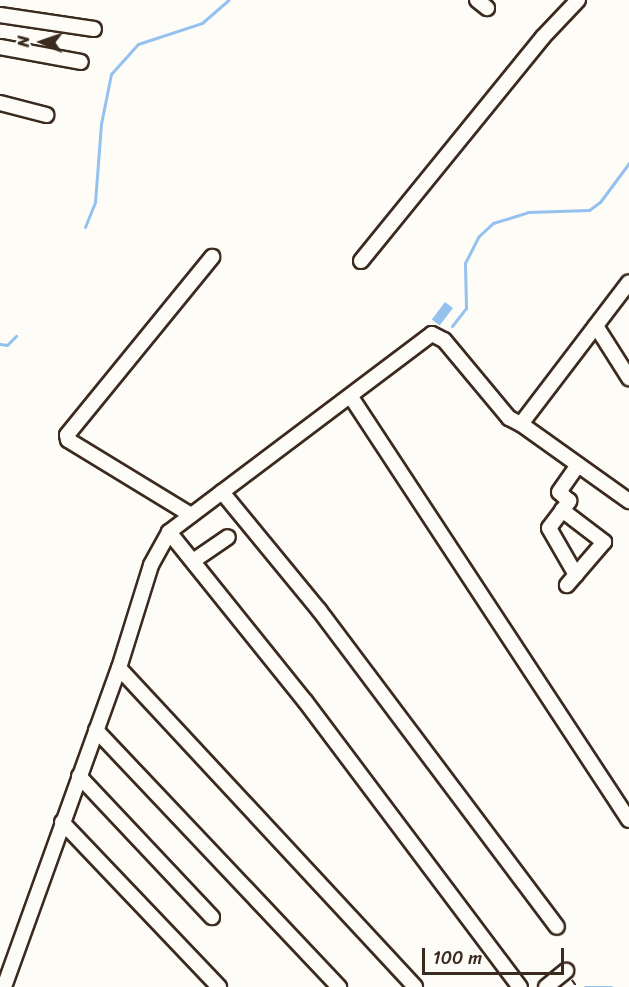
<!DOCTYPE html>
<html>
<head>
<meta charset="utf-8">
<style>
	body { margin:0 }
	#map { position:relative; width:629px; height:987px; overflow:hidden; background:#fdfcf7; font-family:Sriracha,sans-serif }
	div>[style] { position:absolute }
	[style*='--x'] { left:calc(var(--x)*1px); top:calc(var(--y)*1px); width:calc(var(--w)*1px); rotate:calc(var(--a)*1deg) }
	.water>* { inset:0; background:#94c1ee; transform-origin:0 0 }
	.stream>* { height:3px; margin:-1.5px; padding:0 1.5px; transform-origin:1.5px; border-radius:1.5px; background:#94c1ee }
	.path>* { height:1.5px; margin-top:-0.75px; transform-origin:0; background:repeating-linear-gradient(90deg,#3b2a1e 0 6px,transparent 0 10.5px) }
	.roads { filter:drop-shadow(2px 0 #3b2a1e) drop-shadow(-2px 0 #3b2a1e) drop-shadow(0 2px #3b2a1e) drop-shadow(0 -2px #3b2a1e) }
	.minor>* { height:14px; margin:-7px; padding:0 7px; transform-origin:7px; border-radius:7px; background:#fdfcf7 }
	span { translate:-50% -50%; white-space:nowrap; text-align:center; line-height:1.15; -webkit-text-stroke:4.5px #fdfcf7; paint-order:stroke }
	.north { position:absolute; left:12px; top:12px; width:60px; height:60px; -webkit-text-stroke:4px #fdfcf7; paint-order:stroke; rotate:272deg; font-size:16px; font-weight:700; line-height:24px; text-align:center; color:#3b2a1e }
	.north::after { content:''; display:block; margin:auto; width:21px; height:27px; background:#3b2a1e; clip-path:polygon(50% 0,100% 100%,50% 72%,0 100%) }
	.scale { position:absolute; left:422px; top:948px; width:142px; height:27px; box-sizing:border-box; border:3px solid #3b2a1e; border-top:0; padding-left:8px; font-size:18px; line-height:21px; white-space:nowrap; color:#3b2a1e; -webkit-text-stroke:4px #fdfcf7; paint-order:stroke }
</style>
</head>
<body>
<div id="map">
	<div class="water">
		<i style="left:445px;top:302px;width:10px;height:22px;rotate:37deg"></i>
	</div>
	<div class="stream">
		<i style="--x:85;--y:227;--w:27;--a:-68"></i>
		<i style="--x:95;--y:202;--w:78;--a:-85.6"></i>
		<i style="--x:101;--y:124;--w:51;--a:-78.7"></i>
		<i style="--x:111;--y:74;--w:40;--a:-48"></i>
		<i style="--x:138;--y:44;--w:67;--a:-18.2"></i>
		<i style="--x:202;--y:23;--w:35;--a:-41"></i>
		<i style="--x:452;--y:326;--w:23;--a:-52"></i>
		<i style="--x:466;--y:308;--w:45;--a:-91.3"></i>
		<i style="--x:465;--y:263;--w:30;--a:-63"></i>
		<i style="--x:479;--y:236;--w:19;--a:-43"></i>
		<i style="--x:493;--y:223;--w:37;--a:-17"></i>
		<i style="--x:528;--y:212;--w:61;--a:-1.9"></i>
		<i style="--x:589;--y:210;--w:14;--a:-36"></i>
		<i style="--x:600;--y:202;--w:49;--a:-53.4"></i>
		<i style="--x:0;--y:344;--w:7;--a:8"></i>
		<i style="--x:7;--y:345;--w:13;--a:-45"></i>
		<i style="--x:585;--y:987;--w:26;--a:0"></i>
	</div>
	<div class="path">
		<i style="--x:572;--y:980;--w:9;--a:54"></i>
	</div>
	<div class="roads">
		<div class="minor">
			<i style="--x:477;--y:0;--w:13;--a:39"></i>
			<i style="--x:0;--y:15;--w:95;--a:8.5"></i>
			<i style="--x:0;--y:47;--w:82;--a:10.5"></i>
			<i style="--x:0;--y:103;--w:48;--a:14.6"></i>
			<i style="--x:361;--y:261;--w:289;--a:-50.9"></i>
			<i style="--x:543;--y:37;--w:51;--a:-46.6"></i>
			<i style="--x:596;--y:326;--w:62;--a:57.6"></i>
			<i style="--x:351;--y:397;--w:506;--a:56.69"></i>
			<i style="--x:521;--y:424;--w:133;--a:35.5"></i>
			<i style="--x:222;--y:492;--w:153;--a:50.6"></i>
			<i style="--x:319;--y:610;--w:396;--a:53.1"></i>
			<i style="--x:562;--y:510;--w:53;--a:37.3"></i>
			<i style="--x:604;--y:542;--w:57;--a:130.7"></i>
			<i style="--x:191;--y:515;--w:144;--a:-148.6"></i>
			<i style="--x:68;--y:440;--w:5;--a:-101"></i>
			<i style="--x:67;--y:435;--w:230;--a:-50.8"></i>
			<i style="--x:169;--y:532;--w:217;--a:51.2"></i>
			<i style="--x:305;--y:701;--w:358;--a:53.1"></i>
			<i style="--x:193;--y:561;--w:42;--a:-34.4"></i>
			<i style="--x:576;--y:575;--w:54;--a:-119.9"></i>
			<i style="--x:549;--y:528;--w:34;--a:-53"></i>
			<i style="--x:569;--y:501;--w:13;--a:-138"></i>
			<i style="--x:559;--y:492;--w:33;--a:-55"></i>
			<i style="--x:119;--y:668;--w:435;--a:47.1"></i>
			<i style="--x:96;--y:730;--w:354;--a:46.6"></i>
			<i style="--x:79;--y:776;--w:194;--a:46.7"></i>
			<i style="--x:62;--y:822;--w:228;--a:46.4"></i>
			<i style="--x:4;--y:987;--w:339;--a:-70.2"></i>
			<i style="--x:119;--y:668;--w:108;--a:-72.7"></i>
			<i style="--x:151;--y:565;--w:38;--a:-61"></i>
			<i style="--x:169;--y:532;--w:329;--a:-37"></i>
			<i style="--x:432;--y:334;--w:13;--a:27"></i>
			<i style="--x:444;--y:340;--w:102;--a:50.2"></i>
			<i style="--x:509;--y:418;--w:13;--a:27"></i>
			<i style="--x:521;--y:424;--w:178;--a:-52.7"></i>
			<i style="--x:546;--y:987;--w:26;--a:-39"></i>
		</div>
	</div>
	<div class="north">N</div>
	<div class="scale">100 m</div>
</div>
</body>
</html>
